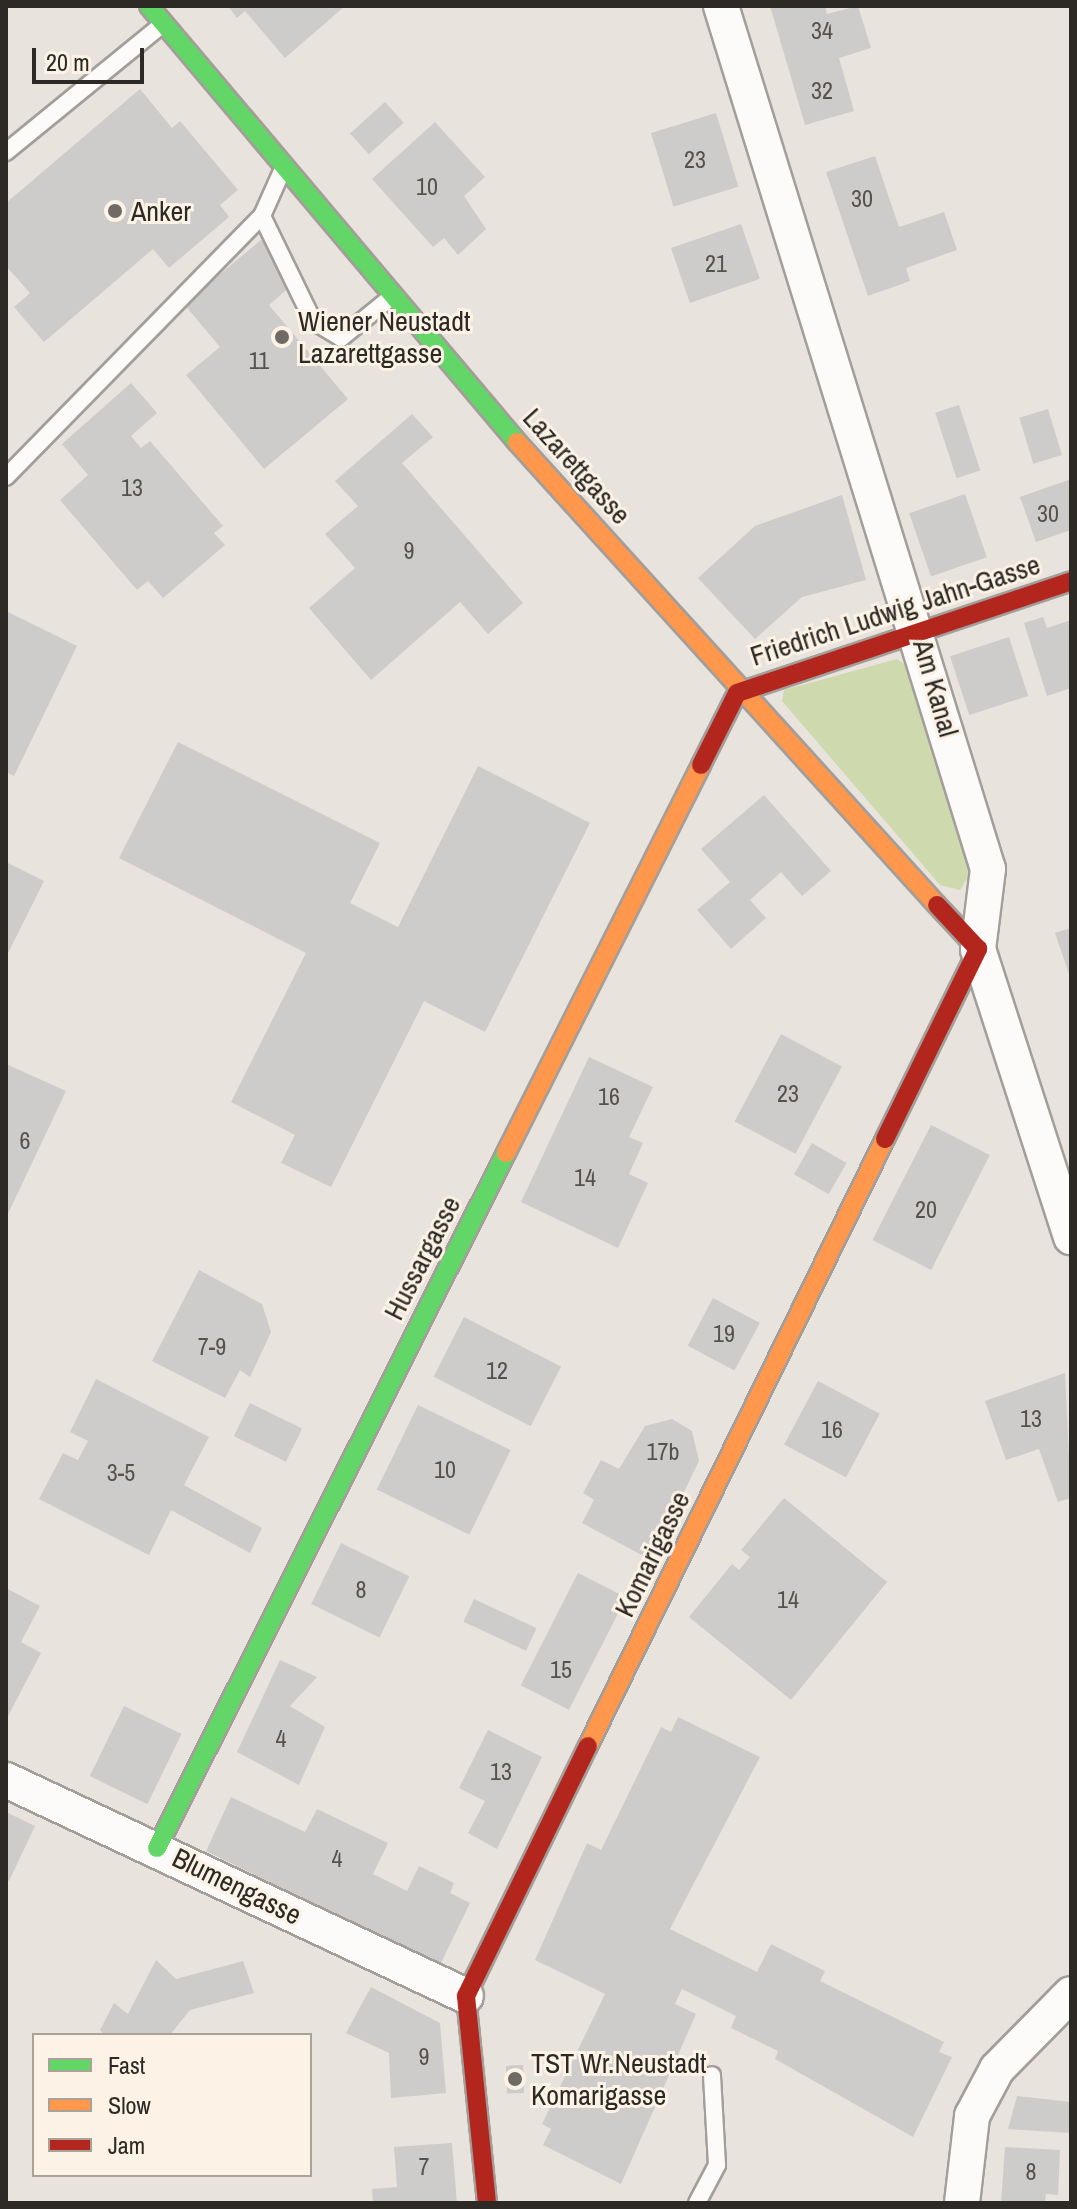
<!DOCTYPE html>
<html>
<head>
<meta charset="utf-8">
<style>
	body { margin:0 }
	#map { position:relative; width:1077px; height:2209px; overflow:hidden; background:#e9e3dd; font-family:"Archivo Narrow",sans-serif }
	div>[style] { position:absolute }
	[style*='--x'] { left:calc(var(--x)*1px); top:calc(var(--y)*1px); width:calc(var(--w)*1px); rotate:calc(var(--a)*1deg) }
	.green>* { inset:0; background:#ced9ae }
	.building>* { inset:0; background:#cecbcb; transform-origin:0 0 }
	.roads { filter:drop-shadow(2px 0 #a39e99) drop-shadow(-2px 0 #a39e99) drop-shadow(0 2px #a39e99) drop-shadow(0 -2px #a39e99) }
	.lane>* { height:16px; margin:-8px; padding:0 8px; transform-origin:8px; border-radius:8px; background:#fcfbfa }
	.street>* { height:34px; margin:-17px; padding:0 17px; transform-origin:17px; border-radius:17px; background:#fcfbfa }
	.fast>* { height:18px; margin:-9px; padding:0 9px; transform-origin:9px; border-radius:9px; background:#63d668 }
	.slow>* { height:18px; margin:-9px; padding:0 9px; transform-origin:9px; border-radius:9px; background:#ff974d }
	.jam>* { height:18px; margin:-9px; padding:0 9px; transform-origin:9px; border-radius:9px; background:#b3261e }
	.dots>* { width:22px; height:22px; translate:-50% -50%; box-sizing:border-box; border:4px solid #fcf2e5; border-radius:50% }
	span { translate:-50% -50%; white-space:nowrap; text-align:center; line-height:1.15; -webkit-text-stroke:6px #fcf2e5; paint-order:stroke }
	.number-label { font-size:24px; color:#55524e }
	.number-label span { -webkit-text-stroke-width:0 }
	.poi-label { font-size:28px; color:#2d2925 }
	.left { translate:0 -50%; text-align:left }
	.street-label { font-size:28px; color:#2d2925 }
	.frame { position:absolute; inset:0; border:8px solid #2d2925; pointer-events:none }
	.legend { position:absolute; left:32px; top:2033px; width:280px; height:144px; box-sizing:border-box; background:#fcf2e5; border:2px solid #a9a298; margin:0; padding:10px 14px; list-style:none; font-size:24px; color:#2d2925 }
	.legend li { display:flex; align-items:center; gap:16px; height:40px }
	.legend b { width:40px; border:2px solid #a9a298 }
	.scale { position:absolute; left:32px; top:48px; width:112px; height:36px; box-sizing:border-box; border:4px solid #2d2925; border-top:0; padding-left:10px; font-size:24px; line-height:28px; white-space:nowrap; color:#2d2925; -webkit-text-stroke:6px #fcf2e5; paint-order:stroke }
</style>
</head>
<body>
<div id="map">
	<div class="green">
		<i style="clip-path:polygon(897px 659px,907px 666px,954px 793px,974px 867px,960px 890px,940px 885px,782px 701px,784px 690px)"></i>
	</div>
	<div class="building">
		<i style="clip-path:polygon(228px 6px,345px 6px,285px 58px,245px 11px,237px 18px)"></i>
		<i style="clip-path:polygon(770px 6px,825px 6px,827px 14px,858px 6px,871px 48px,839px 58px,854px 111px,805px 125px)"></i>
		<i style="clip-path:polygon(140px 89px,172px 128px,180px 121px,238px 190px,220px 205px,229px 217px,169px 268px,153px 249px,44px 342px,14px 307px,30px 293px,6px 266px,6px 203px)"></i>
		<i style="left:385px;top:102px;width:28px;height:47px;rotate:48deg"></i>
		<i style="left:716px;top:113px;width:77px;height:68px;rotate:73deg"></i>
		<i style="clip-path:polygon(435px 122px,485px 177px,464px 196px,486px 229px,458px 255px,444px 238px,433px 247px,372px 179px)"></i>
		<i style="clip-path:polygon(875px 156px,899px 227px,944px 212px,957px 250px,906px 268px,910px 281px,868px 296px,826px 172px)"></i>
		<i style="left:741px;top:224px;width:58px;height:74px;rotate:71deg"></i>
		<i style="clip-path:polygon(267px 235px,301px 277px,269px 305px,348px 399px,264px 469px,186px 375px,220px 347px,184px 304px)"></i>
		<i style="clip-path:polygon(131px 383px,157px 413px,131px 436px,141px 448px,150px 441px,223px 526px,214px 533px,225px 545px,163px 598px,148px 581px,137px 590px,60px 500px,88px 475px,62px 444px)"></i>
		<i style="left:959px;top:405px;width:69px;height:25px;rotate:72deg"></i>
		<i style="left:1048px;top:409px;width:48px;height:30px;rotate:73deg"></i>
		<i style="clip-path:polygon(412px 414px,433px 437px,402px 463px,523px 603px,488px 634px,460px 602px,371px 680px,309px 608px,355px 568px,325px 534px,358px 506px,335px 481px)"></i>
		<i style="clip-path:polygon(1071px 479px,1071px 530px,1036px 542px,1020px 497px)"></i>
		<i style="left:965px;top:494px;width:67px;height:59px;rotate:71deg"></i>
		<i style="clip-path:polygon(842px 495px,866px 580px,802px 597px,755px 639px,698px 578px,755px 526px)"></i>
		<i style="clip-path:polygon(6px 611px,77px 646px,14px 776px,6px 772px)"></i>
		<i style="clip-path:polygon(1043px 617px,1047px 628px,1071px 620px,1071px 688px,1047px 696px,1024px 623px)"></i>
		<i style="left:1009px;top:637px;width:62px;height:62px;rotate:72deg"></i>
		<i style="clip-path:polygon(178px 742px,380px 843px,350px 903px,398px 927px,478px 766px,590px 823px,485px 1032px,424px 1001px,331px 1187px,281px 1163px,295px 1135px,231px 1102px,306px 953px,119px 858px)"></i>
		<i style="clip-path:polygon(764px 795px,831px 871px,802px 896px,781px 872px,750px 900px,766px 918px,731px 949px,697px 910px,730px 882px,701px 849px)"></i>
		<i style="clip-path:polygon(6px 862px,44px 881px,6px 957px)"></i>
		<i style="clip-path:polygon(1071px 928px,1071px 977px,1070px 977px,1055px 933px)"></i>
		<i style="left:781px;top:1034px;width:69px;height:99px;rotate:28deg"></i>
		<i style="clip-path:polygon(589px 1057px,653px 1087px,629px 1137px,643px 1143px,629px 1174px,648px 1183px,618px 1248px,521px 1202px)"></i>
		<i style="clip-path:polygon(6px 1064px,66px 1091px,6px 1218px)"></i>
		<i style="left:931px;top:1125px;width:66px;height:129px;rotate:27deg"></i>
		<i style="left:812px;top:1143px;width:40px;height:36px;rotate:30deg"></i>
		<i style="clip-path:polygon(199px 1270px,262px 1304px,271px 1332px,250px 1377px,240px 1370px,225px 1398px,152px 1361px)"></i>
		<i style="left:713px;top:1298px;width:53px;height:54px;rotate:28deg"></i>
		<i style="left:464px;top:1317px;width:109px;height:67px;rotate:27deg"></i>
		<i style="clip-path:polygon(1065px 1373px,1071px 1498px,1058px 1502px,1039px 1449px,1006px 1460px,985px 1401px)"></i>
		<i style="clip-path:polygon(96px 1379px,209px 1437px,184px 1485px,262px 1528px,250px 1553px,171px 1510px,149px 1555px,39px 1499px,63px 1453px,78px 1460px,88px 1441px,70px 1432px)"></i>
		<i style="left:818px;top:1381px;width:70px;height:72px;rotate:28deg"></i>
		<i style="left:250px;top:1403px;width:58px;height:37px;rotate:26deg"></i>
		<i style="left:418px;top:1405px;width:103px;height:94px;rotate:26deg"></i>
		<i style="clip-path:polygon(672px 1419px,692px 1431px,699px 1461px,651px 1560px,582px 1523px,594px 1500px,583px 1493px,601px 1460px,619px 1469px,645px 1426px)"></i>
		<i style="clip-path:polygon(784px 1498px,887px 1582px,791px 1700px,689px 1617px,732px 1564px,739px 1570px,750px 1557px,741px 1550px)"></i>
		<i style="left:341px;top:1543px;width:76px;height:68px;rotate:26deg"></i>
		<i style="left:578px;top:1573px;width:54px;height:126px;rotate:27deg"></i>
		<i style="clip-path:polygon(6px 1588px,40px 1606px,21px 1642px,41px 1653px,6px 1720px)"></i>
		<i style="left:474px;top:1599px;width:69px;height:25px;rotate:25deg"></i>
		<i style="clip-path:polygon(280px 1660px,317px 1677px,290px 1706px,325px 1727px,299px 1785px,237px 1752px)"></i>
		<i style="left:124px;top:1706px;width:64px;height:78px;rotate:26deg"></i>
		<i style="clip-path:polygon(678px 1717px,760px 1757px,670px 1929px,757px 1972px,771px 1944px,825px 1971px,820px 1981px,944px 2042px,939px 2052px,952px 2057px,913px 2137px,775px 2059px,778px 2051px,731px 2028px,736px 2016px,682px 1989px,675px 2004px,696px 2014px,621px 2184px,543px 2145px,551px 2129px,542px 2124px,605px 1994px,535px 1960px,587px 1843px,601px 1850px,661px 1727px,671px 1732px)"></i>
		<i style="clip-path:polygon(488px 1730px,542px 1757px,497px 1849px,468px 1833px,485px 1801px,459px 1788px)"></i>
		<i style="clip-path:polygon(231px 1797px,305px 1832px,317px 1809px,388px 1843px,373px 1874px,407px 1891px,419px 1866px,454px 1883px,450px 1893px,470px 1903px,440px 1965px,206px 1851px)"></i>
		<i style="clip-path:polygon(6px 1812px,35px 1826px,9px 1881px,6px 1879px)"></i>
		<i style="clip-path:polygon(156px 1960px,176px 1979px,243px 1961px,254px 1993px,190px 2010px,170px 2035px,105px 2035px,100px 2030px,114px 2003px,128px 2014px)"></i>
		<i style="clip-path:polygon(371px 1987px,440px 2023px,446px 2093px,391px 2098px,389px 2053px,346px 2033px)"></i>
		<i style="left:523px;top:2065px;width:28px;height:17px;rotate:88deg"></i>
		<i style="clip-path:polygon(1017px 2096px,1071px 2102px,1071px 2133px,1008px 2129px)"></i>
		<i style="clip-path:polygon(452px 2143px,457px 2203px,373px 2203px,372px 2189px,397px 2187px,394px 2147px)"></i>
		<i style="clip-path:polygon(1005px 2147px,1060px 2150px,1058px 2195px,1046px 2194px,1045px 2203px,1001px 2203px)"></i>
	</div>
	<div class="roads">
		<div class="lane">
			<i style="--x:6;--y:152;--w:203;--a:-39.2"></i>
			<i style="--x:282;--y:171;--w:49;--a:114"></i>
			<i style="--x:262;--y:216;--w:117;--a:64.1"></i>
			<i style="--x:313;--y:321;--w:33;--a:31"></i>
			<i style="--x:341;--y:338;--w:62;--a:-39.1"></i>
			<i style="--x:6;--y:477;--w:366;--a:-45.6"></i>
			<i style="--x:697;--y:2203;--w:43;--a:-62.2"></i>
			<i style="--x:717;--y:2165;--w:90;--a:-93.2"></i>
		</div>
		<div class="street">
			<i style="--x:721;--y:6;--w:903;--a:72.81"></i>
			<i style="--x:988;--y:869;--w:81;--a:97.1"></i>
			<i style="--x:978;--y:949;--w:303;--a:72.1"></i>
			<i style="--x:6;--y:1780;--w:508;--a:25.15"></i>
			<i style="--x:962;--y:2203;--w:88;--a:-83.4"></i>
			<i style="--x:972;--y:2116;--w:53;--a:-62"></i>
			<i style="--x:997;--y:2069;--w:105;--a:-45.4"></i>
		</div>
		<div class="fast">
			<i style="--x:149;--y:6;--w:571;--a:49.83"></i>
			<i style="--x:157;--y:1848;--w:778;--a:-63.34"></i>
		</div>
		<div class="slow">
			<i style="--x:517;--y:442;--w:625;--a:47.79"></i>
			<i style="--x:506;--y:1153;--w:434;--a:-63.3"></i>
			<i style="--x:588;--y:1746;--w:676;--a:-63.93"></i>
		</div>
		<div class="jam">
			<i style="--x:701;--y:765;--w:80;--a:-63.4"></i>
			<i style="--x:737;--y:693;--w:352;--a:-18.5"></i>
			<i style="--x:885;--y:1139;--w:212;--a:-63.9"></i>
			<i style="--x:978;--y:949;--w:60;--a:-133"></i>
			<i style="--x:487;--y:2203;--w:208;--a:-95.8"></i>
			<i style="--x:466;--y:1996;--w:278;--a:-64"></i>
		</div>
	</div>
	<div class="dots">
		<i style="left:115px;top:211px;background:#6f6a65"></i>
		<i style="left:282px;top:337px;background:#6f6a65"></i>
		<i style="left:515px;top:2079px;background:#6f6a65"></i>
	</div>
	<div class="number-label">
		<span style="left:822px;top:31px">34</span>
		<span style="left:822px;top:91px">32</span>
		<span style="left:695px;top:160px">23</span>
		<span style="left:427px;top:187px">10</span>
		<span style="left:862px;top:199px">30</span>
		<span style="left:716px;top:264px">21</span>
		<span style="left:259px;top:361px">11</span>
		<span style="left:132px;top:488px">13</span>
		<span style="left:1048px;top:514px">30</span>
		<span style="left:409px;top:551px">9</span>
		<span style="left:788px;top:1094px">23</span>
		<span style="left:609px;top:1097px">16</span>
		<span style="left:25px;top:1141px">6</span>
		<span style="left:585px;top:1178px">14</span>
		<span style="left:926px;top:1210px">20</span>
		<span style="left:724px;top:1334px">19</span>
		<span style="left:212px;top:1347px">7-9</span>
		<span style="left:497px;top:1371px">12</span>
		<span style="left:1031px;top:1419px">13</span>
		<span style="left:832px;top:1430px">16</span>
		<span style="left:663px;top:1452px">17b</span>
		<span style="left:445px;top:1470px">10</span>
		<span style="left:121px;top:1473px">3-5</span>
		<span style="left:361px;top:1590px">8</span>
		<span style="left:788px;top:1600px">14</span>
		<span style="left:561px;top:1670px">15</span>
		<span style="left:281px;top:1739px">4</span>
		<span style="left:501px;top:1772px">13</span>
		<span style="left:337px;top:1859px">4</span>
		<span style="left:424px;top:2057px">9</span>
		<span style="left:424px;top:2167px">7</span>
		<span style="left:1031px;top:2172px">8</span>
	</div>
	<div class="poi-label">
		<span class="left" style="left:131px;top:211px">Anker</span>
		<span class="left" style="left:298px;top:337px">Wiener Neustadt<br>Lazarettgasse</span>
		<span class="left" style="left:531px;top:2079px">TST Wr.Neustadt<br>Komarigasse</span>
	</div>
	<div class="street-label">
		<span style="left:577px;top:466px;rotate:48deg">Lazarettgasse</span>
		<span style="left:895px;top:610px;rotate:-18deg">Friedrich Ludwig Jahn-Gasse</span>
		<span style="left:936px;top:688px;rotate:74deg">Am Kanal</span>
		<span style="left:422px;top:1258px;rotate:-63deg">Hussargasse</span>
		<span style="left:652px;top:1554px;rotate:-64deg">Komarigasse</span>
		<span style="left:237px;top:1886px;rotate:26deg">Blumengasse</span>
	</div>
	<div class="frame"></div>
	<ul class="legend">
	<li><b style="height:10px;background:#63d668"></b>Fast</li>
	<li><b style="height:10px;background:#ff974d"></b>Slow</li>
	<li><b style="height:10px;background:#b3261e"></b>Jam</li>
	</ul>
	<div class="scale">20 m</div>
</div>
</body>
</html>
